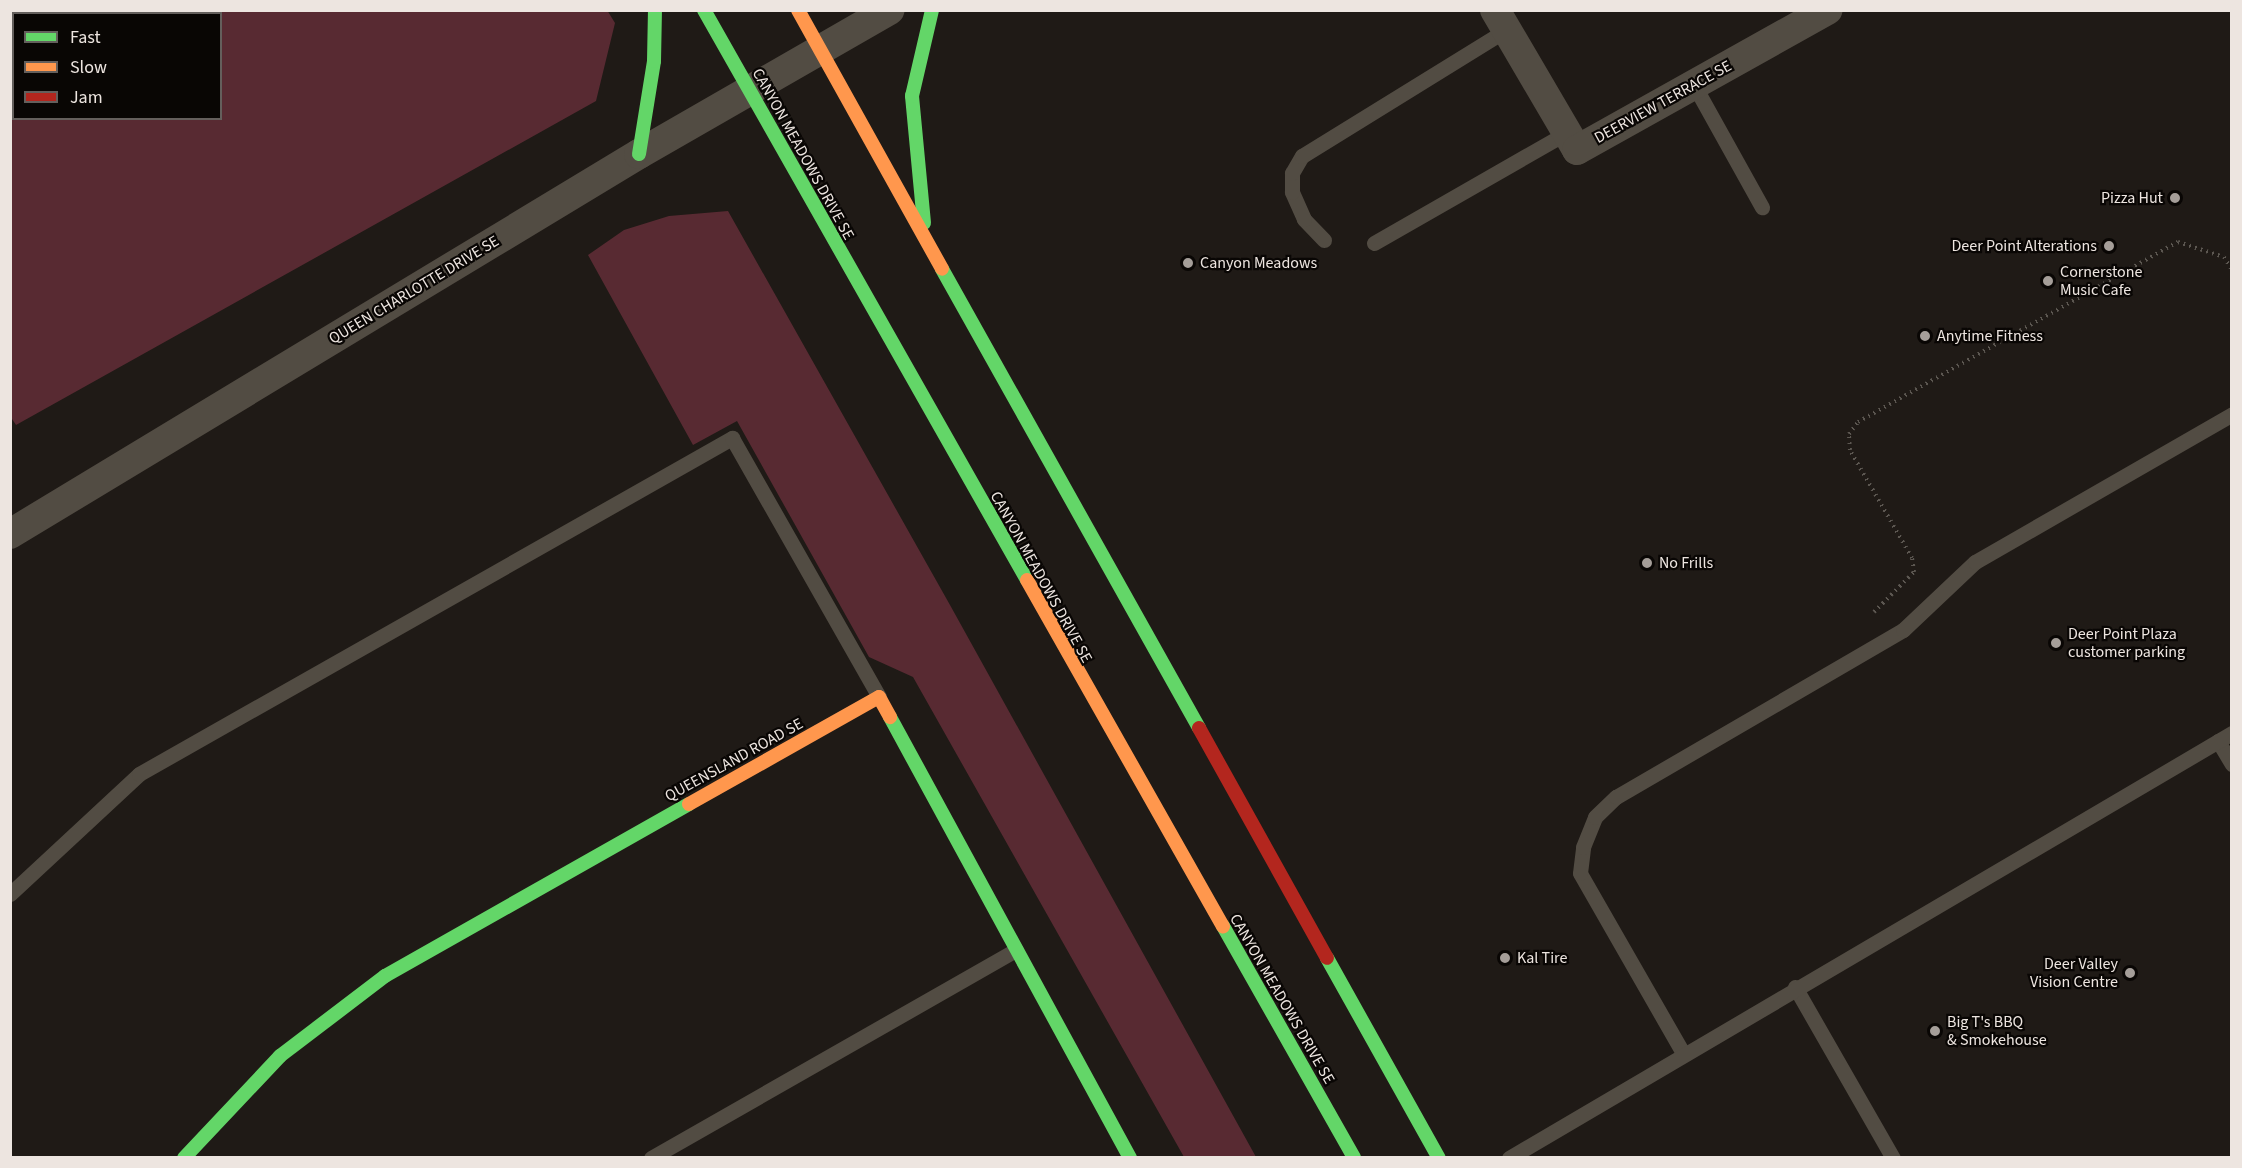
<!DOCTYPE html>
<html>
<head>
<meta charset="utf-8">
<style>
	body { margin:0 }
	#map { position:relative; width:2242px; height:1168px; overflow:hidden; background:#1f1a16; font-family:"Source Sans 3",sans-serif }
	div>[style] { position:absolute }
	[style*='--x'] { left:calc(var(--x)*1px); top:calc(var(--y)*1px); width:calc(var(--w)*1px); rotate:calc(var(--a)*1deg) }
	.green>* { inset:0; background:#582a32 }
	.path>* { height:4px; margin-top:-2px; transform-origin:0; background:repeating-linear-gradient(90deg,#5c5751 0 1.5px,transparent 0 6px) }
	.lane>* { height:15px; margin:-7.5px; padding:0 7.5px; transform-origin:7.5px; border-radius:7.5px; background:#524c43 }
	.street>* { height:30px; margin:-15px; padding:0 15px; transform-origin:15px; border-radius:15px; background:#524c43 }
	.fast>* { height:14px; margin:-7px; padding:0 7px; transform-origin:7px; border-radius:7px; background:#63d668 }
	.slow>* { height:14px; margin:-7px; padding:0 7px; transform-origin:7px; border-radius:7px; background:#ff974d }
	.jam>* { height:14px; margin:-7px; padding:0 7px; transform-origin:7px; border-radius:7px; background:#b3261e }
	.dots>* { width:16px; height:16px; translate:-50% -50%; box-sizing:border-box; border:3px solid #090604; border-radius:50% }
	span { translate:-50% -50%; white-space:nowrap; text-align:center; line-height:1.15; -webkit-text-stroke:4.5px #090604; paint-order:stroke }
	.street-label { font-size:16px; color:#ede5e0 }
	.poi-label { font-size:16px; color:#ede5e0 }
	.right { translate:-100% -50%; text-align:right }
	.left { translate:0 -50%; text-align:left }
	.frame { position:absolute; inset:0; border:12px solid #ede5e0; pointer-events:none }
	.legend { position:absolute; left:12px; top:12px; width:210px; height:108px; box-sizing:border-box; background:#090604; border:2px solid #645f5c; margin:0; padding:8px 10px; list-style:none; font-size:18px; color:#ede5e0 }
	.legend li { display:flex; align-items:center; gap:12px; height:30px }
	.legend b { width:30px; border:2px solid #645f5c }
</style>
</head>
<body>
<div id="map">
	<div class="green">
		<i style="clip-path:polygon(evenodd,11px 10px,607px 10px,615px 23px,596px 101px,16px 425px,10px 416px,11px 10px,14px 14px,220px 14px,220px 118px,14px 118px,14px 14px)"></i>
		<i style="clip-path:polygon(728px 211px,950px 605px,1256px 1157px,1184px 1157px,913px 677px,869px 657px,737px 421px,693px 445px,588px 255px,624px 230px,669px 216px)"></i>
	</div>
	<div class="path">
		<i style="--x:1874;--y:612;--w:57;--a:-45"></i>
		<i style="--x:1914;--y:572;--w:14;--a:-98"></i>
		<i style="--x:1912;--y:558;--w:125;--a:-119.9"></i>
		<i style="--x:1850;--y:450;--w:16;--a:-94"></i>
		<i style="--x:1849;--y:434;--w:15;--a:-53"></i>
		<i style="--x:1858;--y:422;--w:367;--a:-29.4"></i>
		<i style="--x:2178;--y:242;--w:48;--a:18.1"></i>
		<i style="--x:2224;--y:257;--w:15;--a:58"></i>
	</div>
	<div class="lane">
		<i style="--x:1694;--y:85;--w:140;--a:60.9"></i>
		<i style="--x:1324;--y:240;--w:29;--a:-134"></i>
		<i style="--x:1304;--y:219;--w:30;--a:-114"></i>
		<i style="--x:1292;--y:192;--w:19;--a:-90"></i>
		<i style="--x:1292;--y:173;--w:20;--a:-60"></i>
		<i style="--x:1302;--y:156;--w:240;--a:-31.7"></i>
		<i style="--x:1374;--y:243;--w:221;--a:-29.8"></i>
		<i style="--x:2218;--y:741;--w:27;--a:59"></i>
		<i style="--x:10;--y:894;--w:176;--a:-42.9"></i>
		<i style="--x:139;--y:774;--w:682;--a:-29.54"></i>
		<i style="--x:732;--y:438;--w:298;--a:60.4"></i>
		<i style="--x:1795;--y:987;--w:197;--a:60.2"></i>
		<i style="--x:1683;--y:1053;--w:207;--a:-119.8"></i>
		<i style="--x:1580;--y:873;--w:26;--a:-83"></i>
		<i style="--x:1583;--y:847;--w:32;--a:-68"></i>
		<i style="--x:1595;--y:817;--w:29;--a:-44"></i>
		<i style="--x:1616;--y:797;--w:332;--a:-30.2"></i>
		<i style="--x:1903;--y:630;--w:99;--a:-43.4"></i>
		<i style="--x:1975;--y:562;--w:297;--a:-29.9"></i>
		<i style="--x:651;--y:1158;--w:420;--a:-29.7"></i>
		<i style="--x:1509;--y:1158;--w:839;--a:-30.45"></i>
	</div>
	<div class="street">
		<i style="--x:1495;--y:10;--w:162;--a:59.6"></i>
		<i style="--x:1577;--y:150;--w:287;--a:-29.2"></i>
		<i style="--x:10;--y:534;--w:735;--a:-31.14"></i>
		<i style="--x:639;--y:154;--w:289;--a:-29.9"></i>
	</div>
	<div class="fast">
		<i style="--x:704;--y:10;--w:655;--a:60.46"></i>
		<i style="--x:639;--y:154;--w:94;--a:-80.8"></i>
		<i style="--x:654;--y:61;--w:51;--a:-88.9"></i>
		<i style="--x:924;--y:223;--w:128;--a:-95.4"></i>
		<i style="--x:912;--y:96;--w:88;--a:-76.9"></i>
		<i style="--x:942;--y:269;--w:526;--a:60.75"></i>
		<i style="--x:890;--y:717;--w:502;--a:61.44"></i>
		<i style="--x:1223;--y:926;--w:266;--a:60.5"></i>
		<i style="--x:1327;--y:958;--w:229;--a:60.8"></i>
		<i style="--x:184;--y:1158;--w:140;--a:-46.7"></i>
		<i style="--x:280;--y:1056;--w:132;--a:-37.3"></i>
		<i style="--x:385;--y:976;--w:349;--a:-29.5"></i>
	</div>
	<div class="slow">
		<i style="--x:798;--y:10;--w:296;--a:60.9"></i>
		<i style="--x:1027;--y:580;--w:398;--a:60.5"></i>
		<i style="--x:689;--y:804;--w:218;--a:-29.4"></i>
		<i style="--x:879;--y:697;--w:23;--a:61"></i>
	</div>
	<div class="jam">
		<i style="--x:1199;--y:728;--w:263;--a:60.9"></i>
	</div>
	<div class="dots">
		<i style="left:2175px;top:198px;background:#a59e99"></i>
		<i style="left:2109px;top:246px;background:#a59e99"></i>
		<i style="left:1188px;top:263px;background:#a59e99"></i>
		<i style="left:2048px;top:281px;background:#a59e99"></i>
		<i style="left:1925px;top:336px;background:#a59e99"></i>
		<i style="left:1647px;top:563px;background:#a59e99"></i>
		<i style="left:2056px;top:643px;background:#a59e99"></i>
		<i style="left:1505px;top:958px;background:#a59e99"></i>
		<i style="left:2130px;top:973px;background:#a59e99"></i>
		<i style="left:1935px;top:1031px;background:#a59e99"></i>
	</div>
	<div class="street-label">
		<span style="left:1663px;top:102px;rotate:-29deg">DEERVIEW TERRACE SE</span>
		<span style="left:803px;top:154px;rotate:61deg">CANYON MEADOWS DRIVE SE</span>
		<span style="left:414px;top:290px;rotate:-31deg">QUEEN CHARLOTTE DRIVE SE</span>
		<span style="left:1041px;top:577px;rotate:61deg">CANYON MEADOWS DRIVE SE</span>
		<span style="left:734px;top:760px;rotate:-29deg">QUEENSLAND ROAD SE</span>
		<span style="left:1282px;top:999px;rotate:60deg">CANYON MEADOWS DRIVE SE</span>
	</div>
	<div class="poi-label">
		<span class="right" style="left:2163px;top:198px">Pizza Hut</span>
		<span class="right" style="left:2097px;top:246px">Deer Point Alterations</span>
		<span class="left" style="left:1200px;top:263px">Canyon Meadows</span>
		<span class="left" style="left:2060px;top:281px">Cornerstone<br>Music Cafe</span>
		<span class="left" style="left:1937px;top:336px">Anytime Fitness</span>
		<span class="left" style="left:1659px;top:563px">No Frills</span>
		<span class="left" style="left:2068px;top:643px">Deer Point Plaza<br>customer parking</span>
		<span class="left" style="left:1517px;top:958px">Kal Tire</span>
		<span class="right" style="left:2118px;top:973px">Deer Valley<br>Vision Centre</span>
		<span class="left" style="left:1947px;top:1031px">Big T's BBQ<br>&amp; Smokehouse</span>
	</div>
	<div class="frame"></div>
	<ul class="legend">
	<li><b style="height:8px;background:#63d668"></b>Fast</li>
	<li><b style="height:8px;background:#ff974d"></b>Slow</li>
	<li><b style="height:8px;background:#b3261e"></b>Jam</li>
	</ul>
</div>
</body>
</html>
